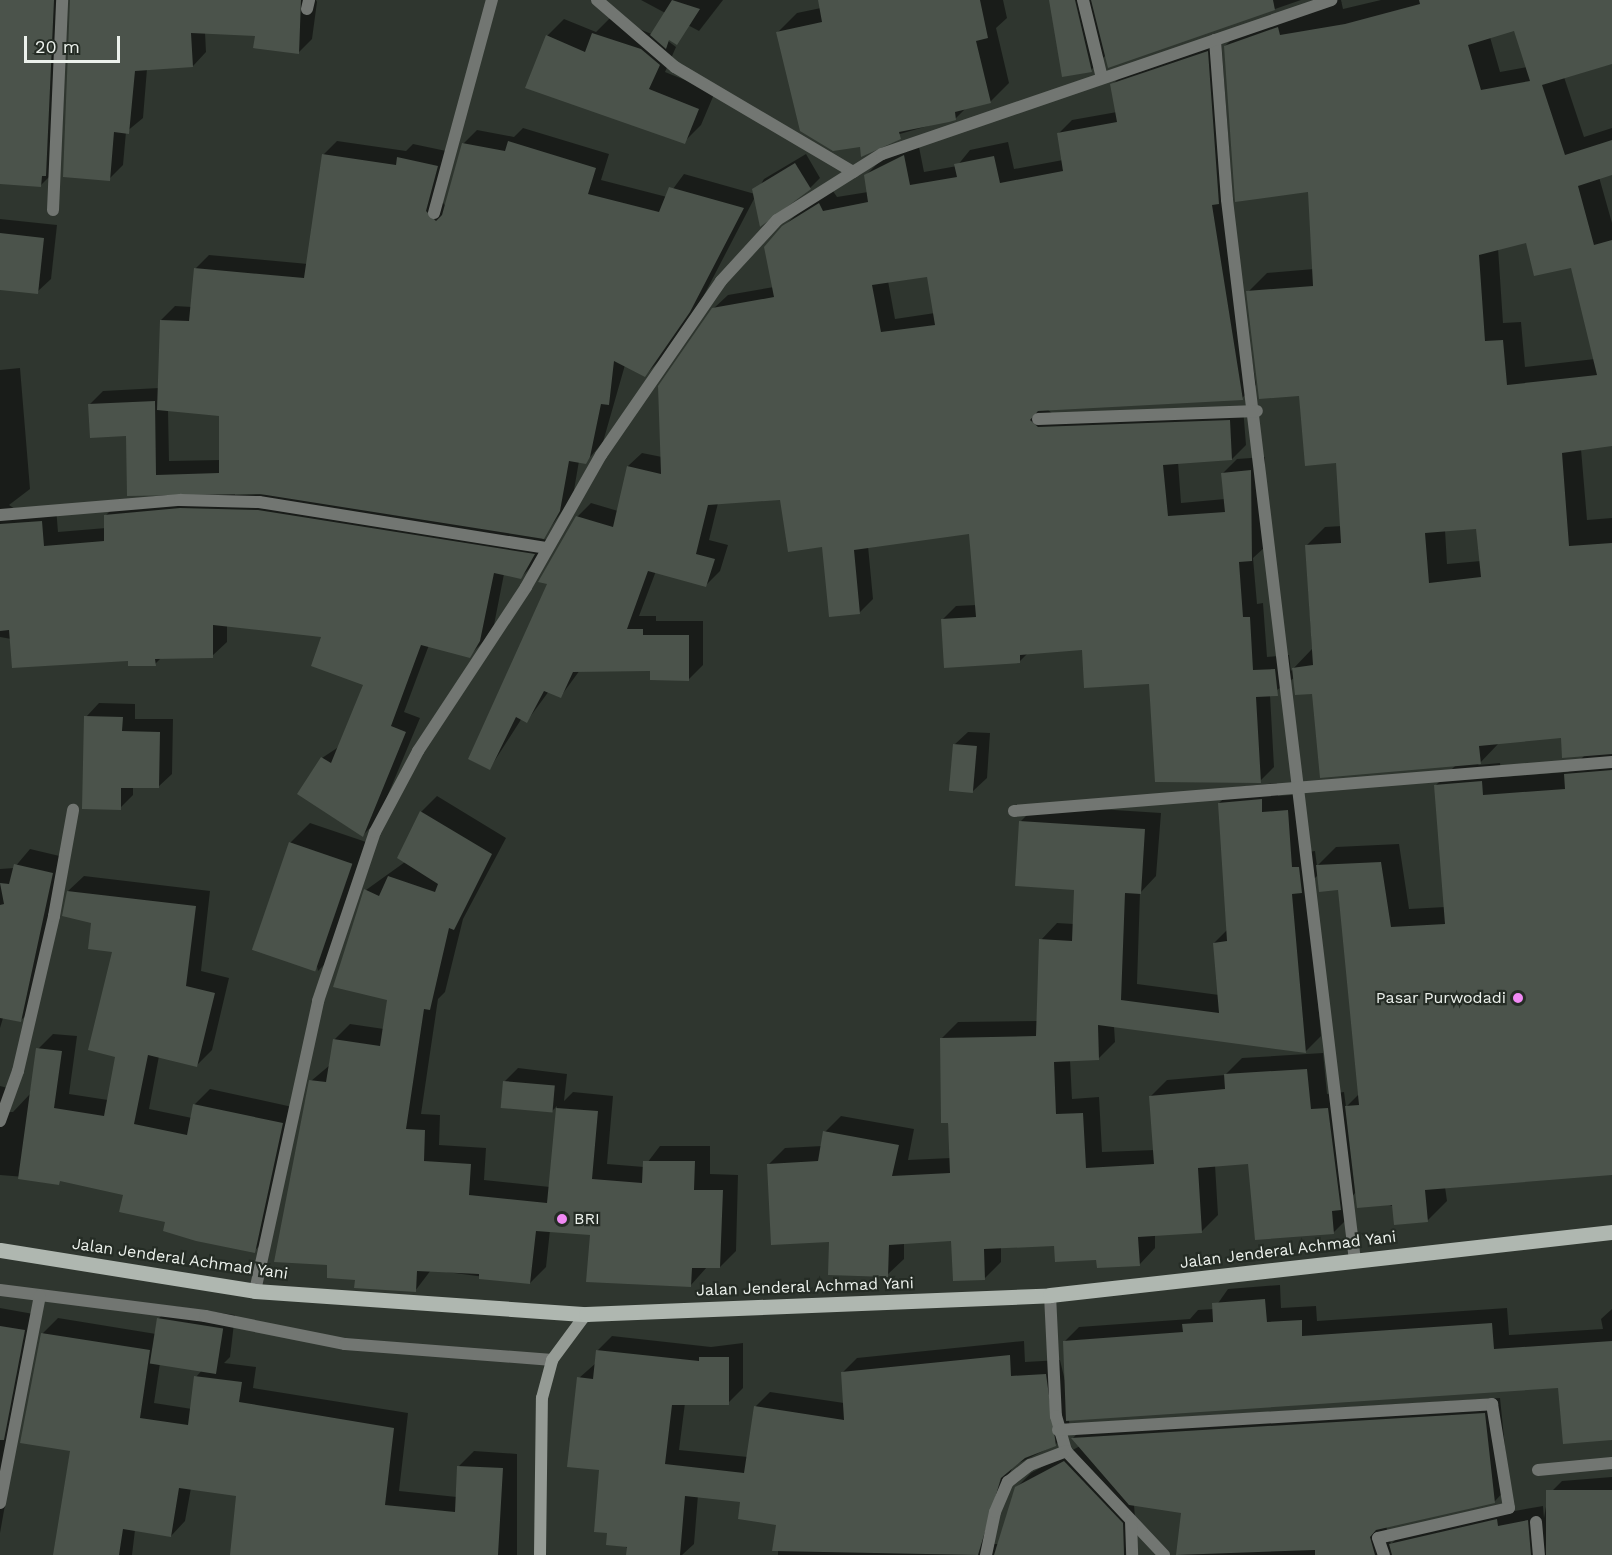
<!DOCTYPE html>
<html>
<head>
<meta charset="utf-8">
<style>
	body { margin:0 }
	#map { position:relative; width:1612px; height:1555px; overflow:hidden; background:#2f362f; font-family:"Work Sans",sans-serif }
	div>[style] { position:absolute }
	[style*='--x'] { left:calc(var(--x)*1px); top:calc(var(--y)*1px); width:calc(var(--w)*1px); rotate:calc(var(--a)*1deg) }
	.shadow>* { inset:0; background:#0007 }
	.building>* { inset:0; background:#4b534b; transform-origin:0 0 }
	.minor>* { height:12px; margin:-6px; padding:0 6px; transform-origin:6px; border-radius:6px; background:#727672 }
	.secondary>* { height:12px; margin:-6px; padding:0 6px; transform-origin:6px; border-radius:6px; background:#959b95 }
	.primary>* { height:15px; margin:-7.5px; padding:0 7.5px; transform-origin:7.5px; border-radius:7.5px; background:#afb7b0 }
	.dots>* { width:16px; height:16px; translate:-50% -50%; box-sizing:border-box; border:3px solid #252c25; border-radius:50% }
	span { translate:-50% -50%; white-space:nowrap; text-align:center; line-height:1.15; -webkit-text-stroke:4.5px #252c25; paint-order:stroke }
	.poi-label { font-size:16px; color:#ecf1ec }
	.right { translate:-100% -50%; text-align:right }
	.left { translate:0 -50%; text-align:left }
	.street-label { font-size:16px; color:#ecf1ec }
	.scale { position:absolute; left:24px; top:36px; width:96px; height:27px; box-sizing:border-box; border:3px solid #ecf1ec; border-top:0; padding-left:8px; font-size:18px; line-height:21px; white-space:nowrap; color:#ecf1ec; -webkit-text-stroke:4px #252c25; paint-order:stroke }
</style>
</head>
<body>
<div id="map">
	<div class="shadow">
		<i style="clip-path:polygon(0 0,66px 0,54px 172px,40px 186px,0 183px)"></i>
		<i style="clip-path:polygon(72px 0,316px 0,317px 2px,312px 39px,298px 53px,256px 34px,205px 32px,206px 52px,193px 66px,147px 69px,143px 118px,126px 132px,123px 165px,109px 179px)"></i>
		<i style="clip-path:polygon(641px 0,723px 0,699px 31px)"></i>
		<i style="clip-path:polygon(819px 0,1003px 0,1007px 18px,996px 28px,1009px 83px,990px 102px,966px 108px,956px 118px,861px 145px,778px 32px,797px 13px,821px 8px)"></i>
		<i style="clip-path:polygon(1050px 0,1301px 0,1109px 66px,1106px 55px,1091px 70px)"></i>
		<i style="clip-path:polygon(evenodd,1323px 0,1341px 0,1343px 9px,1381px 0,1612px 0,1612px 63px,1564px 77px,1584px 137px,1612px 128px,1612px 173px,1599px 177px,1612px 223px,1612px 445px,1581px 449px,1587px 520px,1612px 518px,1612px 1174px,1445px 1187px,1447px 1201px,1428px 1220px,1356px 1192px,1349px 1200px,1350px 1216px,1334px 1232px,1250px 1162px,1215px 1165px,1218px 1215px,1202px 1231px,1155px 1235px,1155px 1248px,1139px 1265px,1056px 1245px,1001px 1246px,1001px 1262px,985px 1278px,952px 1240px,904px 1243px,904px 1259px,887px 1275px,830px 1241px,769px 1164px,785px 1148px,822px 1146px,825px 1132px,841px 1116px,914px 1129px,908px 1160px,951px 1158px,941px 1039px,958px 1022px,1038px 1021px,1041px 940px,1057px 923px,1074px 924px,1076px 888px,1021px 821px,1037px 805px,1161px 813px,1156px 876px,1140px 893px,1137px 984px,1219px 995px,1214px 943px,1227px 930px,1219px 803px,1236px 787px,1277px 783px,1278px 796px,1304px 794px,1308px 852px,1315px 851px,1317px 866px,1336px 847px,1399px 844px,1409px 909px,1445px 907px,1436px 785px,1456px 765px,1294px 678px,1270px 695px,1274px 767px,1260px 781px,1150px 682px,1083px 649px,1028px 653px,1020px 661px,942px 620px,956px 606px,976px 605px,970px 533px,868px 546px,873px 599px,859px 613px,824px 545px,781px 499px,718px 503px,709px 540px,728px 545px,720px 571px,706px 585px,656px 571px,639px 616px,656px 616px,656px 621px,703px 621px,703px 665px,689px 679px,652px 670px,580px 670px,561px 696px,549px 691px,527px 721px,522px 718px,490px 768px,577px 517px,591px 503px,618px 511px,628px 466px,642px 453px,662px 457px,713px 309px,728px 295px,774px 287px,783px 227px,798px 213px,833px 191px,837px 197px,868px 192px,865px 176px,880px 161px,918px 142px,924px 172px,957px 166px,970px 150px,1008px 142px,1014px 169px,1063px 160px,1058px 134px,1072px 120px,1117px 112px,1112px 85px,1126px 71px,1221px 38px,1232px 188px,1226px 195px,1256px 385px,1242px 398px,1047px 409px,1053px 414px,1243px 407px,1246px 445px,1232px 459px,1178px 462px,1181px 503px,1225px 499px,1223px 473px,1237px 459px,1265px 457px,1266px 546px,1253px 558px,1257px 604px,1263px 603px,1267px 657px,1289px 655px,1291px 671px,1312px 649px,1306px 546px,1325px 527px,1342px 526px,1337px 462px,1248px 292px,1267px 273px,1314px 269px,1310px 190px,1225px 46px,1244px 27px,1323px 0,1515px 29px,1527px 67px,1500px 72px,1490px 37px,1515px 29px,1323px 0,1527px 241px,1572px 266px,1595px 359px,1525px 367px,1521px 322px,1503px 323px,1498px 248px,1527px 241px,1323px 0,928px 275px,935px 313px,895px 319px,888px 281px,928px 275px,1323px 0,1477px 528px,1481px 561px,1447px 564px,1445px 530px,1477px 528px,1323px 0,1562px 737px,1586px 754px,1568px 772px,1502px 777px,1500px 763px,1478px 765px,1499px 743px,1562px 737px,1323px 0,1318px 875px,1340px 888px,1359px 1094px,1346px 1107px,1344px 1092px,1327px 1094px,1323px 1053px,1242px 1058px,1225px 1075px,1167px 1080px,1151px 1096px,1155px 1150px,1102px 1152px,1099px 1097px,1072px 1099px,1070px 1060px,1098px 1059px,1115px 1042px,1114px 1026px,1305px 1052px,1321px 1036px,1308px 885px,1318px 875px)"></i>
		<i style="clip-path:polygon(611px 17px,668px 41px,676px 47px,665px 72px,715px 92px,701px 125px,684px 142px,547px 36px,564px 19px,596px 32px)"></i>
		<i style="clip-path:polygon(evenodd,523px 128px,609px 154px,601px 180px,667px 197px,684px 174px,755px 194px,764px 179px,806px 154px,820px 178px,810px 188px,755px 197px,703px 297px,659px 361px,645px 375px,625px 365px,603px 442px,586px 462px,579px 461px,573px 496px,542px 539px,548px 540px,535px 563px,521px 577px,504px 574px,494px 625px,484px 641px,469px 656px,429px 645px,404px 712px,420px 718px,377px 821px,363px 835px,322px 758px,340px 746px,365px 684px,323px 636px,227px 625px,227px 642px,212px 656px,162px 657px,155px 664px,0 637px,0 370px,20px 368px,30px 489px,9px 505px,15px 509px,56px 507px,58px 532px,106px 528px,106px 515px,120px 501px,172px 494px,129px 495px,128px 435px,89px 405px,103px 391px,159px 388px,161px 320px,175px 306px,192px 307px,195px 269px,209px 255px,308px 264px,323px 155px,337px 141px,406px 151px,413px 144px,451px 152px,439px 197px,446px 207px,463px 144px,477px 130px,514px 137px,523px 128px,168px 410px,220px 415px,220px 460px,169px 461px,168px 410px,523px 128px,235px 493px,273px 494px,235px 495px,235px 493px)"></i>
		<i style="clip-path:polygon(0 219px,57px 225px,51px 279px,37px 292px,0 288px)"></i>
		<i style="clip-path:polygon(99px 703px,135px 704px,135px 719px,173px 719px,172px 774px,158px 787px,133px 786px,133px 795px,120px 808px,86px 717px)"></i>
		<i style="clip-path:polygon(968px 732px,990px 733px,987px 778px,973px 791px,954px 745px)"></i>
		<i style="clip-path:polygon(437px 796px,506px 838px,463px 919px,445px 992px,438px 999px,421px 1114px,440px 1115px,439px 1145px,486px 1148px,484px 1180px,550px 1187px,557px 1106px,551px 1112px,504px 1082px,518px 1068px,567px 1074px,564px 1101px,573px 1092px,613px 1096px,607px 1164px,644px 1167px,660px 1146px,710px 1146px,710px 1174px,738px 1175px,736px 1251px,720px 1267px,707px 1267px,691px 1285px,592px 1234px,550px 1230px,546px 1267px,530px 1283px,431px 1270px,415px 1291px,356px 1279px,311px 1081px,330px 1065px,334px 1040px,350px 1024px,384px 1029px,388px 998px,366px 890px,405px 862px,421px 812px)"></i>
		<i style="clip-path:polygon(310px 823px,372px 844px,338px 951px,318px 971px,290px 843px)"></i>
		<i style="clip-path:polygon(30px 849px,68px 858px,36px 1006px,20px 1021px,3px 1018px,0 1028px,0 869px,14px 868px)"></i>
		<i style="clip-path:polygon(84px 876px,210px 891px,201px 971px,229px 978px,212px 1050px,197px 1065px,159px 1056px,149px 1109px,192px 1118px,195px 1104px,210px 1089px,297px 1108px,270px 1236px,254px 1251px,167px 1221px,125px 1194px,62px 1180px,0 1175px,0 1086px,12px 1089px,9px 1112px,13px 1112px,30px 1094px,38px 1049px,53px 1034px,77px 1036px,69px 1094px,108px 1100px,117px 1056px,114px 951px,68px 891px)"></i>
		<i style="clip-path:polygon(1280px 1285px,1281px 1308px,1316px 1306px,1317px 1321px,1507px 1308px,1509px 1335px,1603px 1329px,1601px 1319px,1612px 1309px,1612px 1438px,1560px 1387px,1069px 1420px,1070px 1430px,1055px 1445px,1013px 1466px,1001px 1494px,992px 1544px,999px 1544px,1016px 1488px,1031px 1473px,1080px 1446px,1073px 1438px,1087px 1423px,1500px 1398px,1509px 1486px,1495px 1501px,1386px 1526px,1391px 1544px,1405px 1530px,1543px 1506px,1544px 1518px,1548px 1495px,1562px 1481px,1612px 1477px,1612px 1555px,1178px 1555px,1182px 1512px,1134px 1505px,1138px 1555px,778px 1555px,778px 1524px,742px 1500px,698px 1495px,694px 1544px,682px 1555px,635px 1555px,609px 1532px,601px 1469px,579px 1378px,596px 1363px,597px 1351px,612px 1336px,711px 1347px,743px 1343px,743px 1388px,728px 1403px,685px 1403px,679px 1450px,748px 1457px,756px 1406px,770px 1392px,844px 1403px,842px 1373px,857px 1358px,1024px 1341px,1025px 1362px,1060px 1360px,1066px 1385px,1064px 1342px,1079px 1327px,1190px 1319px,1198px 1310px,1214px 1309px,1228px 1289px)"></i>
		<i style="clip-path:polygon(evenodd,172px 1306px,235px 1315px,230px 1357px,224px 1363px,256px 1367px,253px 1388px,408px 1413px,399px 1491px,457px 1497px,459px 1466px,474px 1451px,517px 1454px,517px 1555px,232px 1555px,238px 1494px,191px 1488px,185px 1521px,171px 1536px,135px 1530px,132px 1555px,55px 1555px,71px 1449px,43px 1333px,58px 1318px,156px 1334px,158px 1319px,172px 1306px,160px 1363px,203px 1369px,196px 1377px,192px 1409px,154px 1403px,160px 1363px)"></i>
		<i style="clip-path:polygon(0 1308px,39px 1315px,0 1533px)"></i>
	</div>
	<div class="building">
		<i style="clip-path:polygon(0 0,54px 0,46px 176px,42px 176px,41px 187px,0 184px)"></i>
		<i style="clip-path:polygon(70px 0,301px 0,299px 54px,253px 48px,255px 36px,191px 33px,193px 67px,135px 71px,129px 134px,114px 132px,110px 181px,63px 177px)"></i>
		<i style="clip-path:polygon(672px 0,700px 9px,677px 45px,669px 40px,666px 49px,650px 35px)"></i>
		<i style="clip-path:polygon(818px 0,980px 0,988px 38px,976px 41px,991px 103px,955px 112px,956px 120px,949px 122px,899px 132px,901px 139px,861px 157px,860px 147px,833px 151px,800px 131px,776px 32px,822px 22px)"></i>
		<i style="clip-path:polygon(1049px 0,1075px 0,1092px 72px,1062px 77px)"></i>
		<i style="clip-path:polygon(1091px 0,1273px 0,1275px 10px,1108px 68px)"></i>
		<i style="clip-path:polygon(evenodd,1419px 0,1612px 0,1612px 64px,1542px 85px,1565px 155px,1612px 140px,1612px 175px,1578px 186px,1594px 245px,1612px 240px,1612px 446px,1562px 453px,1569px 546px,1612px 543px,1612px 754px,1562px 758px,1561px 738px,1479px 746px,1481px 764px,1320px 778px,1312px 694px,1295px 695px,1292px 668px,1313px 665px,1305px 545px,1341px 543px,1336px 463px,1305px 466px,1299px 396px,1259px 399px,1246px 291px,1313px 286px,1308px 192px,1235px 202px,1224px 46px,1278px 27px,1280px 35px,1345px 24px,1420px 4px,1419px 0,1514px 31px,1530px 81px,1481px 90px,1468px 45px,1514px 31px,1419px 0,1526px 243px,1534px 276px,1571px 268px,1597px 375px,1507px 385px,1503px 340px,1485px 341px,1479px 255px,1526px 243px,1419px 0,1476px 529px,1481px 577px,1429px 583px,1425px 533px,1476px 529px)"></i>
		<i style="clip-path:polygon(592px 33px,641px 49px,660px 65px,649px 89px,699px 109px,685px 144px,525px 88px,546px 35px,585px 52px)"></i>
		<i style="clip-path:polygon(evenodd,1208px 51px,1219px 204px,1212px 205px,1243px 400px,1038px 411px,1030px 420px,1038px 427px,1230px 420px,1232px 460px,1163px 465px,1168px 516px,1225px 512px,1221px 473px,1251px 470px,1252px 561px,1239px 562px,1243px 617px,1250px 617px,1253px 670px,1275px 669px,1278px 696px,1256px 697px,1261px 783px,1155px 782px,1149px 684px,1084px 688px,1082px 650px,1020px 655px,1020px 663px,944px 668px,941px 619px,976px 617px,969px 534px,854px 550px,860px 614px,829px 617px,822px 547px,788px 552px,780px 500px,708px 505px,696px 554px,715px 559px,706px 587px,648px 571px,627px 629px,643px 629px,643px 635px,689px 635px,689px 681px,650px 680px,650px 671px,573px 672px,561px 698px,544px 691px,527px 723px,516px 717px,490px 770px,468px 759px,547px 584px,538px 582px,576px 516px,613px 527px,627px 466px,661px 474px,658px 386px,712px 308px,774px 297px,764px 247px,782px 226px,819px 203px,823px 211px,868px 202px,864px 175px,904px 155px,910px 185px,957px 177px,954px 164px,994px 156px,1000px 183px,1063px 171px,1057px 133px,1117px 122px,1110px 84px,1208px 51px,927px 277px,935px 325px,881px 332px,872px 285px,927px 277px)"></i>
		<i style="clip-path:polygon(508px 141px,596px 168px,588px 194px,659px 212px,669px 187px,744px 208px,690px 312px,645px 377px,614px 361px,609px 405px,601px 404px,590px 457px,586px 464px,569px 461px,560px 511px,544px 539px,260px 494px,127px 496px,126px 436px,90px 438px,88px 404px,155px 401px,156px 475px,219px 473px,219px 416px,157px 410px,160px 320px,189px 321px,194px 268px,304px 278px,322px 154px,396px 165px,397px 157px,438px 166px,426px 211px,436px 221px,442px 215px,462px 143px,505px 151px)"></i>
		<i style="clip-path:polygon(795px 163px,811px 189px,760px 227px,752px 189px)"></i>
		<i style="clip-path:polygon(0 233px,44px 238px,38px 294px,0 290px)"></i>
		<i style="clip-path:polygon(180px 508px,258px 510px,535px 554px,521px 579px,494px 573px,480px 641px,470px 658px,421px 645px,391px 726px,406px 732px,363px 837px,297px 794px,321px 757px,331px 763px,363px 685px,311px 666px,321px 637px,213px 625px,213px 658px,155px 659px,156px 666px,128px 666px,128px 661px,12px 668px,9px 630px,0 631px,0 524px,42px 521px,44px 546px,104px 541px,104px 515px)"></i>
		<i style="clip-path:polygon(84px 716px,123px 717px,122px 731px,160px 732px,159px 788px,121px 788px,121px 810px,82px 809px)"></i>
		<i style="left:953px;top:744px;width:24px;height:47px;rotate:5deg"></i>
		<i style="clip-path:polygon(1612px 770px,1612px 1175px,1425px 1190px,1428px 1222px,1394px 1225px,1392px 1205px,1357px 1208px,1345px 1106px,1359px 1105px,1338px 890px,1319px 892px,1316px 865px,1381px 862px,1391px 927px,1445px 924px,1434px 785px,1482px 781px,1483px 795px,1565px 789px,1564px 774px)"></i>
		<i style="clip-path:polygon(1262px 799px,1262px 812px,1288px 810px,1292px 867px,1299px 867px,1302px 893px,1292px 894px,1306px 1053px,1098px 1025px,1099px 1060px,1054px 1062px,1056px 1114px,1083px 1113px,1086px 1168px,1154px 1164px,1149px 1096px,1225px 1089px,1224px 1074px,1307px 1069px,1311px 1109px,1328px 1108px,1341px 1210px,1332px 1211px,1334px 1234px,1255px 1240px,1248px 1164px,1198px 1168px,1202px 1233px,1138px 1237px,1140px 1266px,1097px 1268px,1096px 1260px,1055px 1262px,1054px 1246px,984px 1249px,985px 1280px,953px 1281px,951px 1241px,889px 1245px,888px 1277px,828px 1275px,829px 1242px,771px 1245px,767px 1164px,818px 1161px,823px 1131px,899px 1145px,892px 1176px,950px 1173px,948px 1123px,941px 1123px,940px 1038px,1036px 1036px,1039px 939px,1072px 941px,1074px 890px,1015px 886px,1019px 821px,1145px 829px,1141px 894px,1125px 893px,1121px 1000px,1219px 1013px,1213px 943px,1227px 941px,1218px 803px)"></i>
		<i style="clip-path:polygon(420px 811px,492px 854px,454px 930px,449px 928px,430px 1010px,424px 1009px,406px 1129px,425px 1130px,424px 1161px,471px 1164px,469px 1195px,547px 1203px,556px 1108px,598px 1111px,592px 1179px,642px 1183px,643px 1161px,695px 1161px,694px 1190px,723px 1190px,720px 1268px,692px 1268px,691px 1287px,586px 1282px,590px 1235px,536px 1231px,530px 1284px,479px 1279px,479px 1274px,417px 1271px,416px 1292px,354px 1288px,355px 1280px,327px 1278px,327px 1265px,274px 1262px,309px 1080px,326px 1082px,333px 1039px,380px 1046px,387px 1000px,333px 987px,364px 889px,379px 896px,388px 876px,435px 892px,438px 884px,397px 858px)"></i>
		<i style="left:289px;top:842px;width:67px;height:114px;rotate:19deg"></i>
		<i style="clip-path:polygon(14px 864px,53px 873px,21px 1022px,0 1018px,0 905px,4px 904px,0 883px,9px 884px)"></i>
		<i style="clip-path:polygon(67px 891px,196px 906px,186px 986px,215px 993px,197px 1067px,148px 1055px,134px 1124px,187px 1135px,193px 1104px,283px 1123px,255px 1253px,196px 1241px,163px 1231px,165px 1222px,119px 1212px,123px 1195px,60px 1181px,59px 1185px,18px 1179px,36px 1048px,62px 1051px,54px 1108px,104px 1116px,115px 1057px,88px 1050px,112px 952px,88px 949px,91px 923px,62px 916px)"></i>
		<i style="left:503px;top:1081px;width:52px;height:27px;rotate:5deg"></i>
		<i style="clip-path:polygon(1265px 1299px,1267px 1322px,1302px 1320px,1302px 1336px,1492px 1323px,1494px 1349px,1612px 1341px,1612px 1440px,1563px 1444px,1558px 1388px,1066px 1421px,1063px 1341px,1183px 1332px,1182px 1324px,1213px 1322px,1212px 1303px)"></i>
		<i style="left:157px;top:1318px;width:67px;height:46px;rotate:9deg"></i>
		<i style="clip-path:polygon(0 1326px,25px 1330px,4px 1440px,0 1440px)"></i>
		<i style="clip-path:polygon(41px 1333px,150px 1350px,140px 1418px,188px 1425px,194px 1376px,242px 1382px,239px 1402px,394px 1428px,385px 1505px,455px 1512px,457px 1466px,503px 1468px,498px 1555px,230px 1555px,236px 1496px,179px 1488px,171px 1537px,123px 1529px,119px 1555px,53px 1555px,70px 1451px,20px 1443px)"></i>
		<i style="clip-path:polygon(596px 1350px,699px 1361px,699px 1357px,729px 1357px,729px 1405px,672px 1405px,665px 1464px,744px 1473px,754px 1406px,844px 1420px,841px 1372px,1010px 1355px,1011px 1376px,1046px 1374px,1056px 1446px,1025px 1458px,1001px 1478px,978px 1555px,772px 1551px,776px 1525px,738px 1519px,740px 1502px,685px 1496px,680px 1555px,626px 1555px,627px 1547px,606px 1545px,607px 1533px,594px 1532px,599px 1470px,567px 1467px,577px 1377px,593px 1379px)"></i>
		<i style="clip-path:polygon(1485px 1413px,1495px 1503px,1376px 1530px,1370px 1537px,1375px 1555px,1315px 1555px,1315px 1550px,1176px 1555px,1181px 1513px,1129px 1505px,1071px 1438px)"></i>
		<i style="clip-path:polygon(1064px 1461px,1123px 1523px,1124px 1555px,994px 1555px,1015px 1487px)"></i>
		<i style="left:1612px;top:1490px;width:65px;height:66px;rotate:90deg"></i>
		<i style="clip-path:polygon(1497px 1519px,1498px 1526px,1528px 1520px,1531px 1555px,1392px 1555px,1389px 1544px)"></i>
	</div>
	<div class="minor">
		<i style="--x:597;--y:0;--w:103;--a:40.7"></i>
		<i style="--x:675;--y:67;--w:207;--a:30.5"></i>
		<i style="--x:1083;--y:0;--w:80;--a:76.3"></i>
		<i style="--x:307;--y:9;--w:9;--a:-77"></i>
		<i style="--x:1215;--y:40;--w:160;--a:85.7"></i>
		<i style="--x:1227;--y:200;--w:1069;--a:83.12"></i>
		<i style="--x:53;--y:210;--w:210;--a:-87.5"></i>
		<i style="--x:434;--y:213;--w:221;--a:-74.8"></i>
		<i style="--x:1038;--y:419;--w:219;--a:-2.1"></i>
		<i style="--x:0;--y:515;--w:181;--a:-4.8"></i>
		<i style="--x:180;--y:500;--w:79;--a:1.5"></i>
		<i style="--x:259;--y:502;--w:292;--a:9.1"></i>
		<i style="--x:1014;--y:811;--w:600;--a:-4.68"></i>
		<i style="--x:0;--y:1121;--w:53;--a:-70.2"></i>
		<i style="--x:18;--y:1071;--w:159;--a:-76.9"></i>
		<i style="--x:54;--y:916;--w:108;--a:-79.8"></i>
		<i style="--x:0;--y:1290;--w:207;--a:7.2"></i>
		<i style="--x:205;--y:1316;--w:143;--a:11.3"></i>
		<i style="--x:345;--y:1344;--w:208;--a:4.4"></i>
		<i style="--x:255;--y:1291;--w:297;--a:-77.7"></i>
		<i style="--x:318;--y:1001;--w:178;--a:-71.4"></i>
		<i style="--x:375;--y:832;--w:92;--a:-62"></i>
		<i style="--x:418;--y:751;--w:196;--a:-56.6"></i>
		<i style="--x:526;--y:587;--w:152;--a:-60.4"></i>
		<i style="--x:601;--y:455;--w:211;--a:-55.4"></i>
		<i style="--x:721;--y:281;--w:83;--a:-47.4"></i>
		<i style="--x:777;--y:220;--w:124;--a:-32.2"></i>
		<i style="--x:882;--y:154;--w:475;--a:-18.9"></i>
		<i style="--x:1050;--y:1295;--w:121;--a:87.2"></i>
		<i style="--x:1056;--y:1416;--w:36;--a:74"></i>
		<i style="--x:1066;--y:1451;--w:143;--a:46.7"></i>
		<i style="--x:1058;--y:1430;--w:435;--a:-3.4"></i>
		<i style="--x:1492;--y:1404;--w:105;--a:80.7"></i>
		<i style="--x:1509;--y:1508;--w:134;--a:167.1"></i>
		<i style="--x:1378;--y:1538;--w:18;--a:71"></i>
		<i style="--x:1538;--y:1470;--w:74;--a:-5.4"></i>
		<i style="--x:0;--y:1503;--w:211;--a:-79.1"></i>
		<i style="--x:1131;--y:1521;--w:34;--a:88"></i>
		<i style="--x:1536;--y:1522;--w:33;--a:85"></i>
		<i style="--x:986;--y:1555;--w:44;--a:-78.2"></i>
		<i style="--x:995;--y:1512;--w:33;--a:-67"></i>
		<i style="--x:1008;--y:1482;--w:28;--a:-38"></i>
		<i style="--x:1030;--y:1465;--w:39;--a:-21"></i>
	</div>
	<div class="secondary">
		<i style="--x:540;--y:1555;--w:157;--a:-89.3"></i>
		<i style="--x:542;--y:1398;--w:39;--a:-75"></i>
		<i style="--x:552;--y:1360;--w:57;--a:-53.5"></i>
	</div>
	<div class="primary">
		<i style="--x:0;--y:1250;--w:258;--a:9.1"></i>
		<i style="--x:255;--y:1291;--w:332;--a:4"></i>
		<i style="--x:586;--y:1314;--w:464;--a:-2.3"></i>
		<i style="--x:1050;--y:1295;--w:566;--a:-6.4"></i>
	</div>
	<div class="dots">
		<i style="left:1518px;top:998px;background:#f18af4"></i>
		<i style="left:562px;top:1219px;background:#f18af4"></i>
	</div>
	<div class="poi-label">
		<span class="right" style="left:1506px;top:998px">Pasar Purwodadi</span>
		<span class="left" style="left:574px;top:1219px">BRI</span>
	</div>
	<div class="street-label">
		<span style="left:1288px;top:1250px;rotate:-7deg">Jalan Jenderal Achmad Yani</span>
		<span style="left:180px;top:1259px;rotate:8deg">Jalan Jenderal Achmad Yani</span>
		<span style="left:805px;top:1287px;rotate:-2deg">Jalan Jenderal Achmad Yani</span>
	</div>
	<div class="scale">20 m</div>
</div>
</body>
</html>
